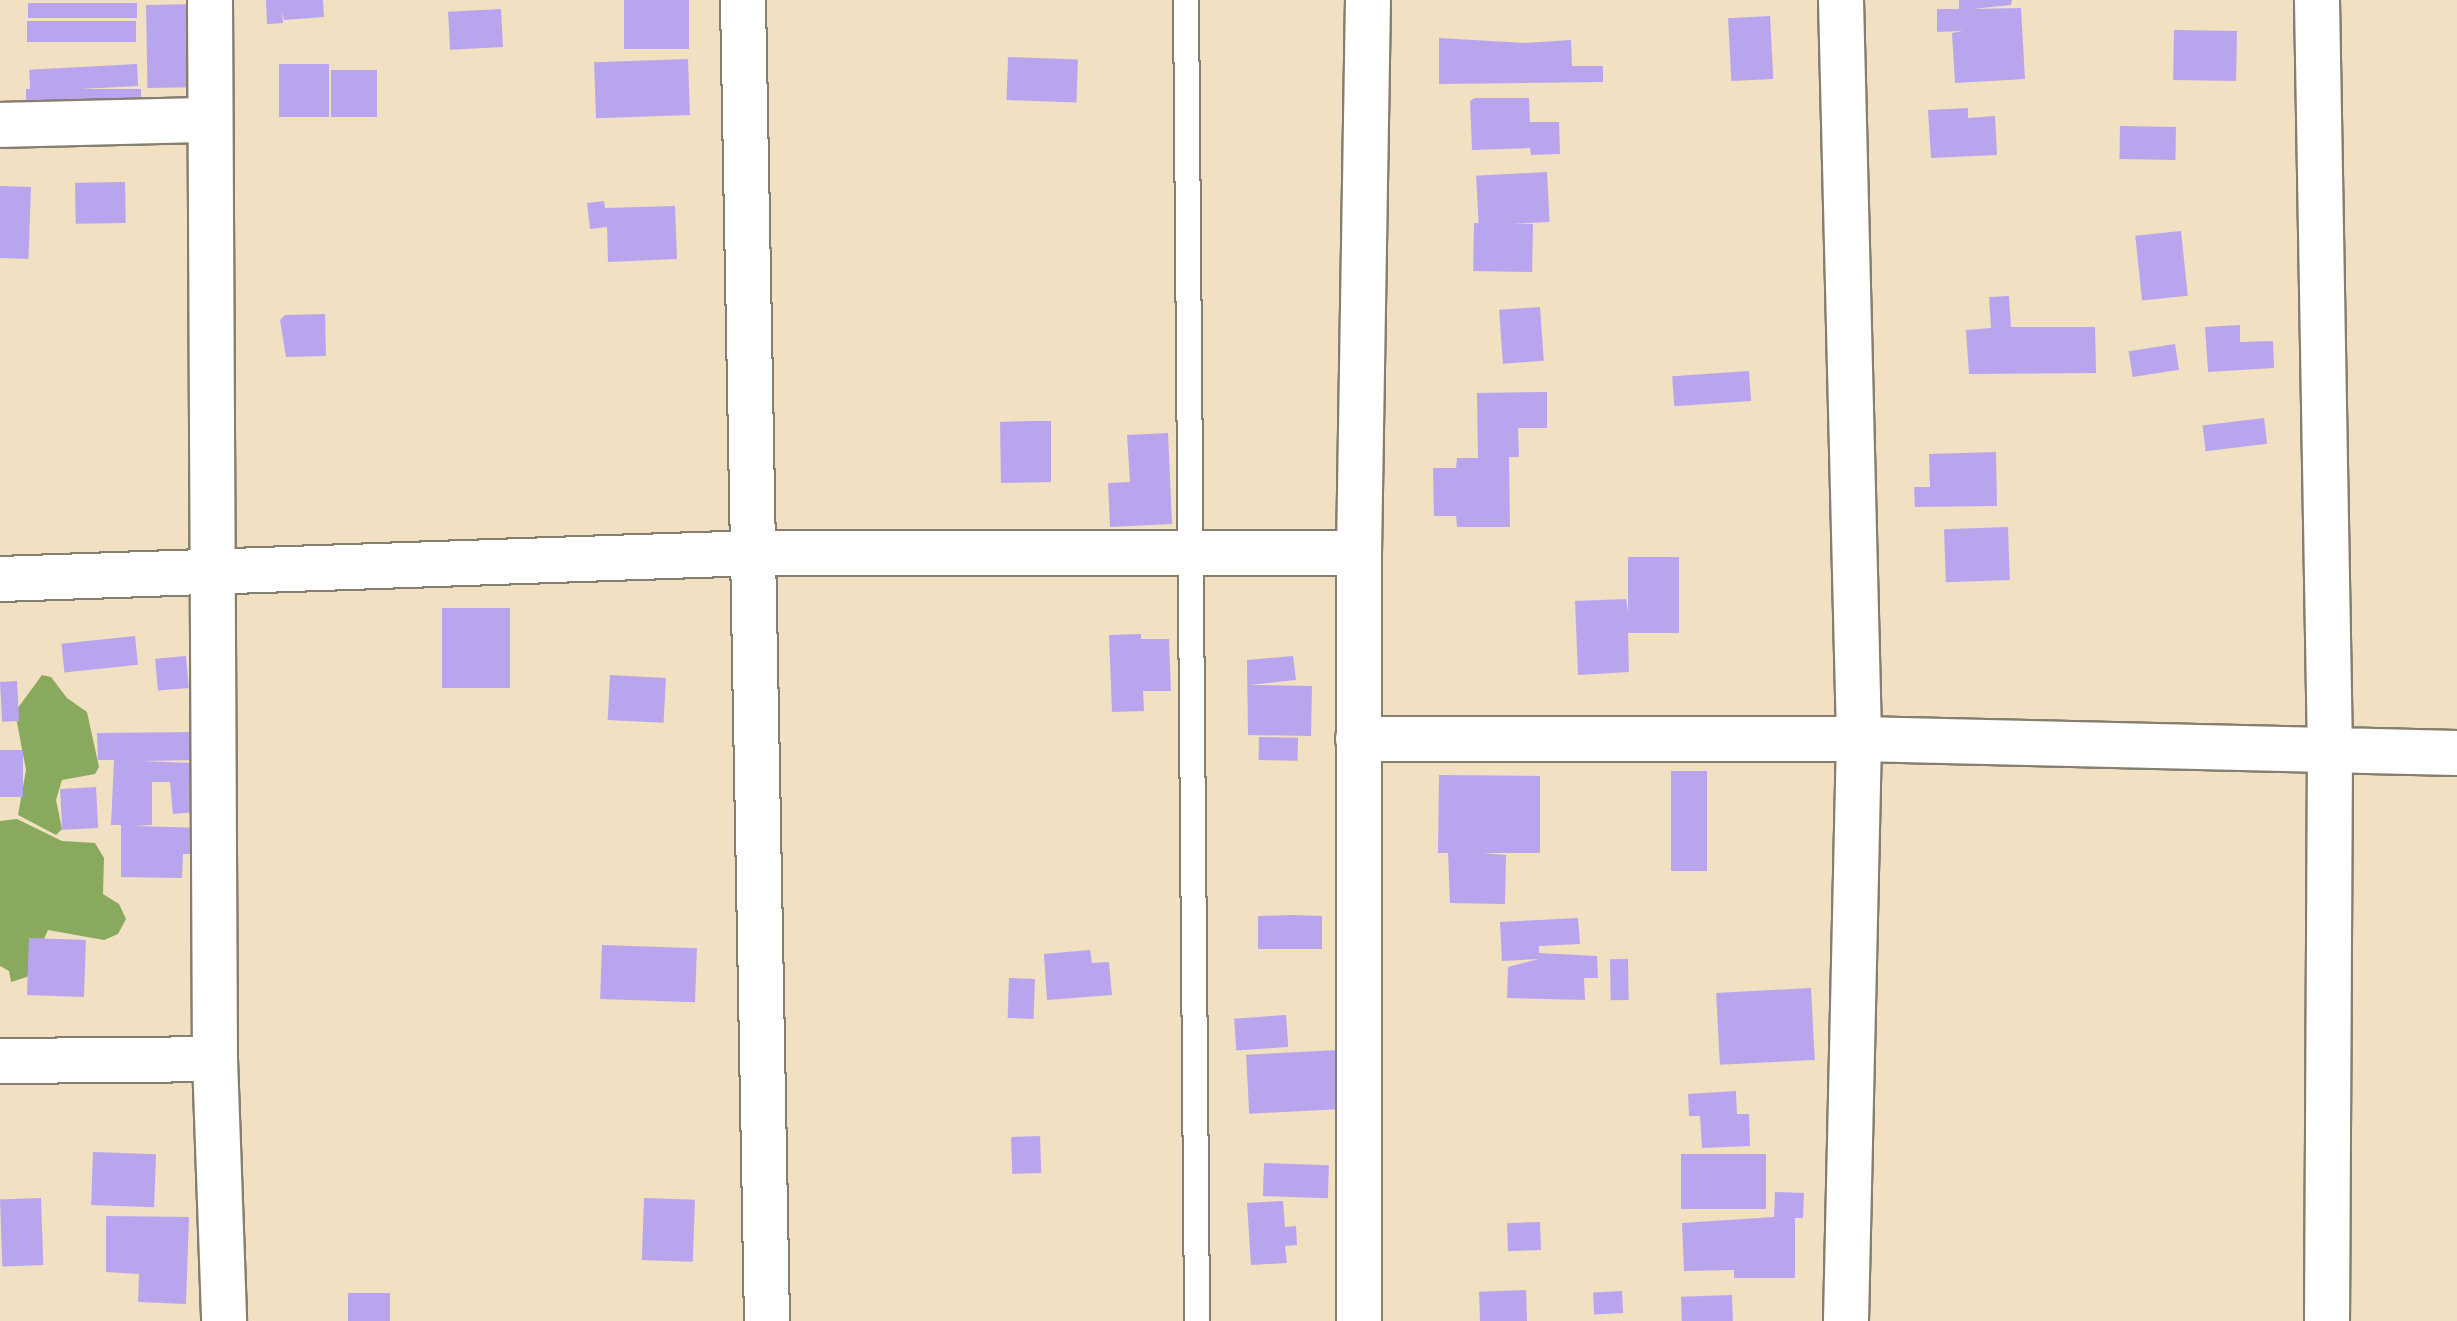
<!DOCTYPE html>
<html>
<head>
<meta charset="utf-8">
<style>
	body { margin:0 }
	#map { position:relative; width:2457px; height:1321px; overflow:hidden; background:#f1e0c2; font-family:"EB Garamond",serif }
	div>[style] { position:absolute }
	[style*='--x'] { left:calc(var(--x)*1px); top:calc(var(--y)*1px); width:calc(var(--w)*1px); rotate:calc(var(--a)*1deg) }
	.forest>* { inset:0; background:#89aa5e }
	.building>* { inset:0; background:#b8a5ee; transform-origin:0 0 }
	.roads { filter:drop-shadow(2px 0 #867e6f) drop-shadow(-2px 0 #867e6f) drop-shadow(0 2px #867e6f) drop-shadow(0 -2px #867e6f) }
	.service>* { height:24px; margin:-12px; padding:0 12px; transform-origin:12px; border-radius:12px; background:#fff }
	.minor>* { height:44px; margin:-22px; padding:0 22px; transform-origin:22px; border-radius:22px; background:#fff }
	span { translate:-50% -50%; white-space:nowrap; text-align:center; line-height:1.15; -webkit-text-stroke:8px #f7f3e8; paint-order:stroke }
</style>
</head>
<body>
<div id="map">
	<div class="forest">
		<i style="clip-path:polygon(42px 675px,51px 677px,67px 698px,87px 712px,99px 767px,95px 774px,62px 780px,56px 800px,62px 829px,56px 835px,18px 815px,26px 770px,15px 712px)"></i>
		<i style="clip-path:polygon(17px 819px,62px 841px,95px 843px,104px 858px,103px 894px,119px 904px,126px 919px,118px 934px,104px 940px,48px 930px,27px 977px,11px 982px,9px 971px,0 966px,0 821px)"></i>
	</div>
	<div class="building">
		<i style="clip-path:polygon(266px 0,323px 0,324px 17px,284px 20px,282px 12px,283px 23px,267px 24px)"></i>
		<i style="left:624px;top:0;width:65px;height:49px"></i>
		<i style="clip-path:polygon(1959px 0,2012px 0,2011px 5px,1972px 9px,2021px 8px,2025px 79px,1955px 83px,1952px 33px,1963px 31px,1937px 32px,1937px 9px,1959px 9px)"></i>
		<i style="left:28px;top:3px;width:109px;height:15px"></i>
		<i style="left:202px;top:4px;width:83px;height:56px;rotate:89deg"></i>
		<i style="left:501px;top:9px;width:38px;height:53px;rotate:87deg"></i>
		<i style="left:1770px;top:16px;width:63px;height:42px;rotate:87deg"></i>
		<i style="left:136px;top:21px;width:21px;height:109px;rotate:90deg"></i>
		<i style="left:2174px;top:30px;width:63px;height:50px;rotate:1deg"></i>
		<i style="clip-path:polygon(1439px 38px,1525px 43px,1571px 40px,1572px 66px,1603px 66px,1603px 82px,1439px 84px)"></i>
		<i style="left:1008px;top:57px;width:70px;height:43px;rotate:2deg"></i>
		<i style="left:688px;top:59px;width:56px;height:94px;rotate:88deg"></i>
		<i style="left:137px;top:64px;width:22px;height:108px;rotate:87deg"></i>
		<i style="left:279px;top:64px;width:50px;height:53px"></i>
		<i style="left:331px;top:70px;width:46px;height:47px"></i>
		<i style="left:141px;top:89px;width:19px;height:115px;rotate:90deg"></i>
		<i style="clip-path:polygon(1475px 98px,1529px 98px,1530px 122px,1559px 122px,1560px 154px,1531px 155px,1530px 148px,1472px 150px,1470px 101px)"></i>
		<i style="clip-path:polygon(1968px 108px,1968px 118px,1995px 116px,1997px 155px,1931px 158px,1928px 110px)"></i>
		<i style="left:2120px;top:126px;width:56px;height:33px;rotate:1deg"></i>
		<i style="left:1547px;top:172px;width:50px;height:71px;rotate:87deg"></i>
		<i style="left:125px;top:182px;width:41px;height:50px;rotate:89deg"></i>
		<i style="left:0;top:186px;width:31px;height:72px;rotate:2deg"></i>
		<i style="clip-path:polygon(604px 201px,605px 208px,675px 206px,677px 259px,608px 262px,607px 227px,590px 229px,587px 203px)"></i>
		<i style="left:1533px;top:224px;width:48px;height:59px;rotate:91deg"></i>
		<i style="left:2181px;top:231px;width:65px;height:46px;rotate:84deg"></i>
		<i style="clip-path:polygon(2009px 296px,2011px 327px,2095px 327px,2096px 373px,1969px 374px,1966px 330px,1991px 328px,1989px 297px)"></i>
		<i style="left:1540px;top:307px;width:54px;height:41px;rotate:86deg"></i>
		<i style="clip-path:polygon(325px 314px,326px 356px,286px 357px,280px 320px,285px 315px)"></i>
		<i style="clip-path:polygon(2240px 325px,2240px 342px,2273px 341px,2274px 368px,2208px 372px,2205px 327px)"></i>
		<i style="left:2175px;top:344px;width:26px;height:47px;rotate:81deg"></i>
		<i style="left:1749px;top:371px;width:30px;height:77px;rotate:86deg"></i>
		<i style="clip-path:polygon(1547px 392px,1547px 428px,1518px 428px,1519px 457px,1509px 457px,1510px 527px,1457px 527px,1456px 516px,1434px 516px,1433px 468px,1456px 468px,1457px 458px,1478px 458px,1477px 393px)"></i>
		<i style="left:2264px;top:418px;width:26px;height:62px;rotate:83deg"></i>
		<i style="clip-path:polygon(1027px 421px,1051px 421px,1051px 482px,1001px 483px,1000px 422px)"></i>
		<i style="clip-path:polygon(1168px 433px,1172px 524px,1110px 527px,1108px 483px,1130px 482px,1127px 435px)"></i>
		<i style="clip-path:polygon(1996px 452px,1997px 506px,1915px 507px,1914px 487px,1930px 487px,1929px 454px)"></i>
		<i style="left:2008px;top:527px;width:53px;height:64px;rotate:88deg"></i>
		<i style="clip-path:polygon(1628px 557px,1679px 557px,1679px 633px,1628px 633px,1629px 672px,1578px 675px,1575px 601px,1626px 599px,1628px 612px)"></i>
		<i style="left:442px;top:608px;width:68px;height:80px"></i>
		<i style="clip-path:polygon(1141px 634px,1141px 639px,1169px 639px,1171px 691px,1143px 691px,1144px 711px,1112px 712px,1109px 635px)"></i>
		<i style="left:135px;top:636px;width:29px;height:74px;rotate:84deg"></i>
		<i style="left:186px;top:656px;width:32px;height:31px;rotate:85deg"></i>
		<i style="clip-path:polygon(1293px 656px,1296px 680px,1249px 685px,1312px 686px,1311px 736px,1248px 735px,1247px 660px)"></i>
		<i style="left:610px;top:675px;width:56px;height:45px;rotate:3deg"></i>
		<i style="left:17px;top:681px;width:40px;height:17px;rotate:87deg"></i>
		<i style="clip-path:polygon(195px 732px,195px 760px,140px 761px,193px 763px,196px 812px,173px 814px,170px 782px,152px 782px,152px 825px,135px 826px,203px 828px,202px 854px,183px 854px,182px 878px,121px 877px,121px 825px,111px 825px,114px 760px,98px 760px,97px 733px)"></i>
		<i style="left:1259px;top:737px;width:39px;height:23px;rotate:1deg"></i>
		<i style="left:0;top:750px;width:23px;height:47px"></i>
		<i style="left:1671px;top:771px;width:36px;height:100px"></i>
		<i style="clip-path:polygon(1439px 775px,1540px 776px,1540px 853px,1483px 853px,1506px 855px,1505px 904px,1450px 903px,1448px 853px,1438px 853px)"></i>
		<i style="left:96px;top:787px;width:41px;height:36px;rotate:87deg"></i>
		<i style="clip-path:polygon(1291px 915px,1322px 916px,1322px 949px,1258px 949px,1258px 916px)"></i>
		<i style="clip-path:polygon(1578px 918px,1580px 944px,1539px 946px,1539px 953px,1597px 956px,1598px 978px,1584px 978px,1585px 1000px,1507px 998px,1508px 967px,1539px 959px,1502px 961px,1500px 922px)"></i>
		<i style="left:29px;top:938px;width:57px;height:57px;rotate:2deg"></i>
		<i style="left:602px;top:945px;width:95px;height:54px;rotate:2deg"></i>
		<i style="clip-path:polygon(1090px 950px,1092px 963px,1109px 962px,1112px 995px,1047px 1000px,1044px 954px)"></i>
		<i style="left:1628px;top:959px;width:41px;height:18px;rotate:89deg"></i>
		<i style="left:1009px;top:978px;width:26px;height:40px;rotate:2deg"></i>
		<i style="left:1811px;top:988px;width:72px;height:95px;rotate:87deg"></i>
		<i style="left:1286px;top:1015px;width:32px;height:52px;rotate:86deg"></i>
		<i style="left:1338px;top:1050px;width:59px;height:92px;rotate:87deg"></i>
		<i style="clip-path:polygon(1736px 1091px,1737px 1114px,1749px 1114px,1750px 1146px,1702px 1148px,1700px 1116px,1689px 1116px,1688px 1094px)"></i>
		<i style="left:1040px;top:1136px;width:37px;height:29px;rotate:88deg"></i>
		<i style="left:93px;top:1152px;width:63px;height:53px;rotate:2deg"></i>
		<i style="left:1681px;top:1154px;width:85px;height:55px"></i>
		<i style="left:1264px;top:1163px;width:65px;height:33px;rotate:2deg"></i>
		<i style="clip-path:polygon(1775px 1192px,1804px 1193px,1803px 1218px,1795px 1218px,1795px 1278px,1734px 1278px,1734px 1270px,1684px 1271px,1682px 1223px,1774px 1217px)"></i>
		<i style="left:41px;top:1198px;width:67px;height:41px;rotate:88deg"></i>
		<i style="left:644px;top:1198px;width:51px;height:62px;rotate:2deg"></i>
		<i style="clip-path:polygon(1283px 1201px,1285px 1227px,1296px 1226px,1297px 1245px,1285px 1246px,1287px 1263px,1251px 1265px,1247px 1203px)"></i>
		<i style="clip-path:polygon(106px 1216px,189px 1217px,186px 1304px,138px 1302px,139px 1274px,106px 1272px)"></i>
		<i style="left:1540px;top:1222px;width:28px;height:33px;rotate:88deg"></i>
		<i style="left:1526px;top:1290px;width:31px;height:47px;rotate:88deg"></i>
		<i style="left:1622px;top:1291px;width:22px;height:29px;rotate:87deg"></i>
		<i style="left:348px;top:1293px;width:42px;height:28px"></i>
		<i style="left:1732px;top:1295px;width:26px;height:51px;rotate:88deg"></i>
	</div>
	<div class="roads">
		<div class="service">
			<i style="--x:1186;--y:0;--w:1321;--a:89.52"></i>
		</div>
		<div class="minor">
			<i style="--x:210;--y:0;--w:1059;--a:89.73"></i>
			<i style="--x:215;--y:1059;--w:262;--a:88"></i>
			<i style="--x:743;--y:0;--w:1321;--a:88.96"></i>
			<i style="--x:1841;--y:0;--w:739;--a:88.6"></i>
			<i style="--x:1859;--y:739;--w:582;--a:91.28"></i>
			<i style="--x:2317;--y:0;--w:750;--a:89.01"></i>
			<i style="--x:2330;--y:750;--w:571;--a:90.3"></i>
			<i style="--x:0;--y:125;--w:210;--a:-1.4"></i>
			<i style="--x:0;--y:579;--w:754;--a:-1.97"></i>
			<i style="--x:754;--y:553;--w:605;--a:0"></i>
			<i style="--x:1358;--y:739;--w:501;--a:0"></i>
			<i style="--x:1859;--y:739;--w:598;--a:1.34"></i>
			<i style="--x:0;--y:1061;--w:215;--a:-0.5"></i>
			<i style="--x:1359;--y:1321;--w:768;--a:-90"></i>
			<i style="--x:1359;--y:553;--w:553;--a:-89.07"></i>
		</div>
	</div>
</div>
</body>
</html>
